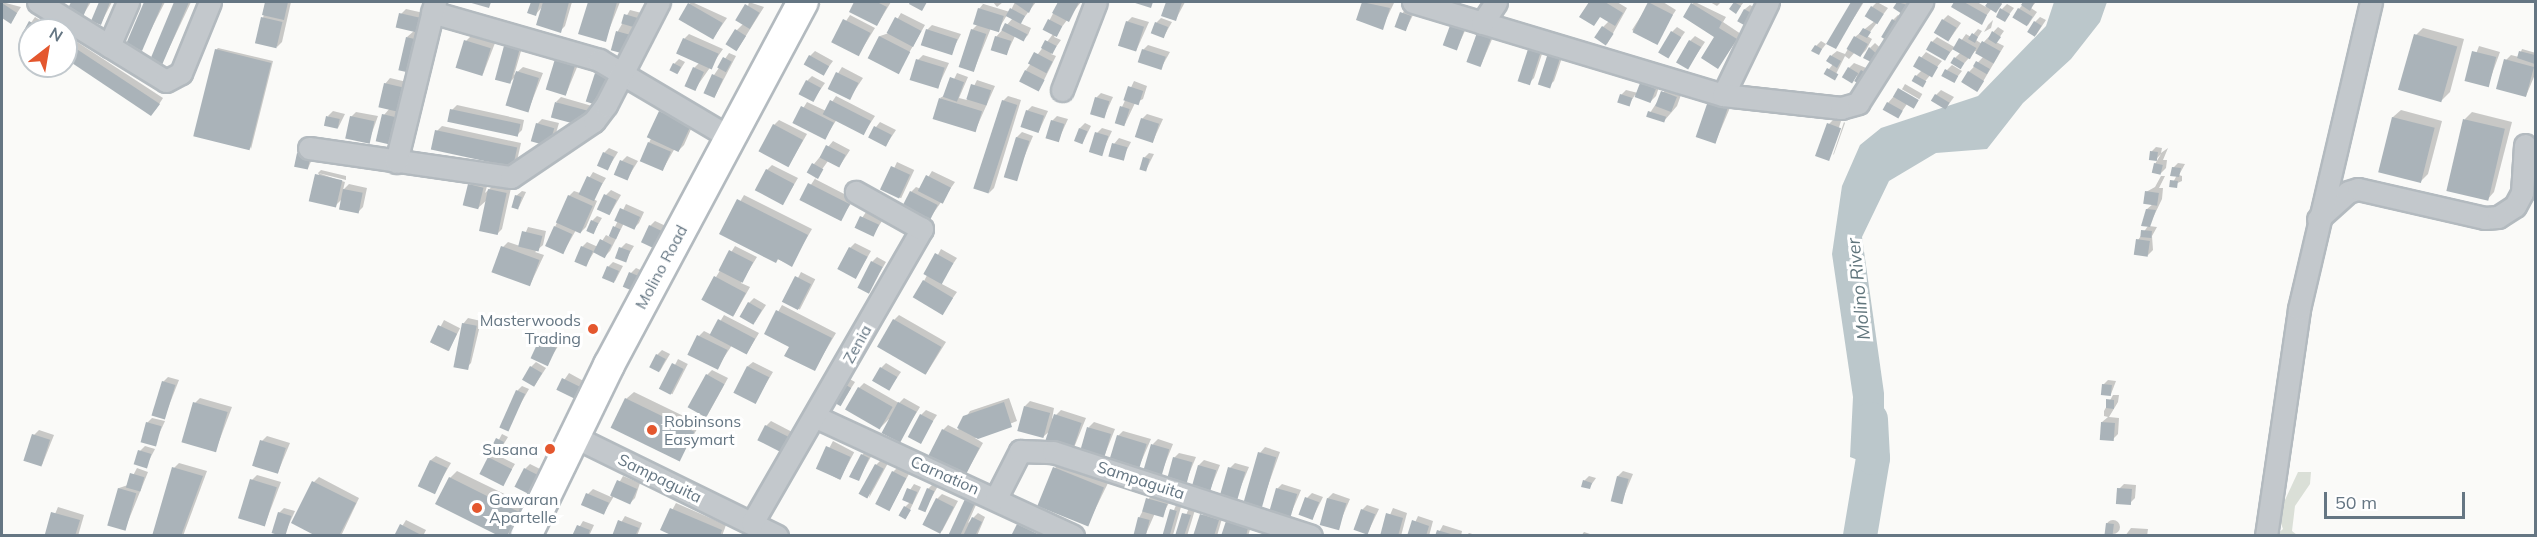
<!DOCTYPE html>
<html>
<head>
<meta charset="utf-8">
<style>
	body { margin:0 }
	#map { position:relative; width:2537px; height:537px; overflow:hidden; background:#fafaf8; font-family:Mulish,sans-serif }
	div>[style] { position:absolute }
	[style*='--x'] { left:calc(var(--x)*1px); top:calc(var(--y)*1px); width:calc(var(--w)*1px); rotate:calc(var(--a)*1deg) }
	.green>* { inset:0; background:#dadfd7 }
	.water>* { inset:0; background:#bbc7cb }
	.shadow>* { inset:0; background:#0003; transform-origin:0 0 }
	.round { border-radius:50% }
	.river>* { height:34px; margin:-17px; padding:0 17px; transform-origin:17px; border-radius:17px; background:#bbc7cb }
	.building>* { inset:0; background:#aab3b9; transform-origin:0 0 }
	.roads { filter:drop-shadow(2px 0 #b3babf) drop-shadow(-2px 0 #b3babf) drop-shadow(0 2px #b3babf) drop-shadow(0 -2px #b3babf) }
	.street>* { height:21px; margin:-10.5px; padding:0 10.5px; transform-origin:10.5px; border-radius:10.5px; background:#c3c8cc }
	.secondary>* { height:30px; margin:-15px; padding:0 15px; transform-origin:15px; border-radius:15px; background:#fff }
	.dots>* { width:16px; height:16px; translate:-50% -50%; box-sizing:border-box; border:3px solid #fff; border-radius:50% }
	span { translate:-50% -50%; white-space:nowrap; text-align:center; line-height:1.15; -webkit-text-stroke:6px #fff; paint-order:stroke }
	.street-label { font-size:16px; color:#657683 }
	.poi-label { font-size:16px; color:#657683 }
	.right { translate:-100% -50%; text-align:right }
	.left { translate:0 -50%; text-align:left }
	.water-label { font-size:18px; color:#60757c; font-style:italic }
	.frame { position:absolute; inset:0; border:3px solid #657683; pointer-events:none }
	.north { position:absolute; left:18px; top:18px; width:60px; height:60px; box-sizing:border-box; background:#fff; border:2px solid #c1c8cd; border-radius:50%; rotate:31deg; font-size:16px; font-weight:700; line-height:24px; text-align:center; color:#657683 }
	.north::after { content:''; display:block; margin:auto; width:21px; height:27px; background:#e4572e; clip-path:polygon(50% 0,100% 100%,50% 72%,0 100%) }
	.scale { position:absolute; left:2324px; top:492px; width:141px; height:27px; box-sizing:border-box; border:3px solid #657683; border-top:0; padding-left:8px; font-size:18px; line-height:21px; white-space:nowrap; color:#657683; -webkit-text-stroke:4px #fff; paint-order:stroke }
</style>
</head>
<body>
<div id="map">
	<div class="green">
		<i style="clip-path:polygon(2298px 472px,2311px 472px,2310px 484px,2295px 506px,2292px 531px,2297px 535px,2275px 536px,2283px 529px,2278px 515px)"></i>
	</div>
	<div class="water">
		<i style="clip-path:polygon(2054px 2px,2107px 2px,2100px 22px,2071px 59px,2023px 103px,1987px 149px,1936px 153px,1889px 181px,1862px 237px,1884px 393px,1884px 470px,1850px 457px,1853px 397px,1832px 254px,1842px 186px,1860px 145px,1881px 128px,1978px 96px,2046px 26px)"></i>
	</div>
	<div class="shadow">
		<i style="clip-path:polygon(2px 2px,21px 7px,11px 22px,2px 16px)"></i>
		<i style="clip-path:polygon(73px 2px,91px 2px,80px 20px,67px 15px)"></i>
		<i style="clip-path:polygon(100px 2px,112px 2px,101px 23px,93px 20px)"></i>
		<i style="clip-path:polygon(146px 2px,165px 2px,141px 49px,128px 43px)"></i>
		<i style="clip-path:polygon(176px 2px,191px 2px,162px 63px,152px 59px)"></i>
		<i style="clip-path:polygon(267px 2px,291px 2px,282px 42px,277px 47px,263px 18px)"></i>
		<i style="clip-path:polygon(532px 2px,572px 2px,565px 26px,560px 31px,543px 6px,536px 14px,529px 12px)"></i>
		<i style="clip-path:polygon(589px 2px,620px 2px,605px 40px,580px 33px)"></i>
		<i style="clip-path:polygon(692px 2px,727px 18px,713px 38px,689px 4px)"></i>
		<i style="clip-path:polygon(749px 2px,764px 7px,737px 50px,737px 30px,744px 23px)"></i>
		<i style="clip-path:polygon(856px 2px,891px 2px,877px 25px,851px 11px)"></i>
		<i style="clip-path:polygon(977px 2px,1010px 12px,1015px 2px,1036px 2px,1020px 23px,1031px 28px,1028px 35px,1023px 40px,1015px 36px,1007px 53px,996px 37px,1013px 18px,1007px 15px,998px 30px,991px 28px,974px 70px,972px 30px,978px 24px,979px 9px,983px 4px)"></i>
		<i style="clip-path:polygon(993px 2px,1003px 2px,997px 7px)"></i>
		<i style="clip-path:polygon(1059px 2px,1081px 2px,1054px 37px,1061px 40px,1051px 54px,1056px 56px,1039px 90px,1026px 70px,1053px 34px,1045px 29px)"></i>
		<i style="clip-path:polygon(1167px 2px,1185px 2px,1176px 19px,1163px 15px)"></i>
		<i style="clip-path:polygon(1364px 2px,1394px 3px,1382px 28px,1358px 19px)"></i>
		<i style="clip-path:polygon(1591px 2px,1617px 2px,1627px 8px,1607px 44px,1603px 27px,1609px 21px,1601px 16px,1582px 17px)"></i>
		<i style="clip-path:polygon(1650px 2px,1663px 2px,1676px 10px,1654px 43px,1632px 30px)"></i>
		<i style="clip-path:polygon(1695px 2px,1726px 17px,1723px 22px,1741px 34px,1718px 67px,1716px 36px,1692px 4px)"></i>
		<i style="clip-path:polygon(1710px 2px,1721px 2px,1717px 6px)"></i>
		<i style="clip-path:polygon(1735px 2px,1744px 2px,1736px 12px,1731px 9px)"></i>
		<i style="clip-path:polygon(1852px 2px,1864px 2px,1835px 47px,1828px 43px)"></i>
		<i style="clip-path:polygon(1877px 2px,1888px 8px,1867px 36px,1872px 39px,1866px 50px,1861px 55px,1855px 52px,1849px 59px,1845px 56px,1834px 78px,1826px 73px,1833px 64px,1828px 61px,1832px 55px,1837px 51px,1845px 54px,1855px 37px,1876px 20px,1872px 7px)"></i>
		<i style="clip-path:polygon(1899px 2px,1914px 2px,1910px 9px,1895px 8px)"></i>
		<i style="clip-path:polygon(1956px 2px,1977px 2px,1986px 7px,1989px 2px,2003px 2px,1996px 11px,1992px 8px,1981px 23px,1953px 7px)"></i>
		<i style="clip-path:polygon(2025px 2px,2036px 2px,2031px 8px,2037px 12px,2028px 25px,2019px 9px)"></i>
		<i style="clip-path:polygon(2007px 4px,2014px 8px,2005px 20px,2002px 9px)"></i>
		<i style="clip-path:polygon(1750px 5px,1759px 10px,1739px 20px,1745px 9px)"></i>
		<i style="clip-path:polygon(1406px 7px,1415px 11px,1406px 29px,1396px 26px)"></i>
		<i style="clip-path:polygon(406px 9px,437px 16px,424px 68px,407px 37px,414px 31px,401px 14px)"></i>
		<i style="clip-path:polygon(630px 10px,653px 16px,612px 49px,618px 31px)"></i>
		<i style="clip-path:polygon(901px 13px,925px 25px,898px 72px,869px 58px,880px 36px,889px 33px)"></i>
		<i style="clip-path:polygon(850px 15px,875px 28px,859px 54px,833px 41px)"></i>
		<i style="clip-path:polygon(1898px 15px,1906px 20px,1897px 36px,1893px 20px)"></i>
		<i style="clip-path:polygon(1948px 15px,1961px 23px,1949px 40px,1943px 20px)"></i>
		<i style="clip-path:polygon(1458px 16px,1470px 20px,1457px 48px)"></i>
		<i style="clip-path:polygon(35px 17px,56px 30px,30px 30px,30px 37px,24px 33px)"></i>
		<i style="clip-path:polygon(1132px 17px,1149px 22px,1136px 51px,1127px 22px)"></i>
		<i style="clip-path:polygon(2040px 17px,2046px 20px,2036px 35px,2035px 22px)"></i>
		<i style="clip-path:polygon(1161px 18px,1172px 22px,1164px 36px,1156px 23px)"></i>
		<i style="clip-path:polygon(1993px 20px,1991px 28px,1984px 32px,1988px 25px)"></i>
		<i style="clip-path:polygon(932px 25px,961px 34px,951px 53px,927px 30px)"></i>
		<i style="clip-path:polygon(1485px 26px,1496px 30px,1481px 65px)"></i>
		<i style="clip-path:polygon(1677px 27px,1685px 32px,1668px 56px,1672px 32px)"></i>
		<i style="clip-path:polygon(1998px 27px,2004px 31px,1996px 42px,2004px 46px,1978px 90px,1969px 72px,1984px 56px,1975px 51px,1961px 67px,1955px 58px,1960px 53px,1953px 49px,1945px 59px,1932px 42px,1937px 37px,1956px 48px,1966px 34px,1971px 37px,1978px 29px,1982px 31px,1976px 40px,1982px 44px)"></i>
		<i style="clip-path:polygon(2423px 28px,2464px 39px,2450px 92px,2442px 100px,2416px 35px)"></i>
		<i style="clip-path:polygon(689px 34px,723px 49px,695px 89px,694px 68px,700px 62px,684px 39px)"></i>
		<i style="clip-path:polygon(471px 36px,495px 43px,483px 74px,466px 41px)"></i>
		<i style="clip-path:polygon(1695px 36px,1705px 42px,1691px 63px,1690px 41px)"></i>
		<i style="clip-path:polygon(71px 38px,163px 98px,156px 109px,151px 114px,66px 58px,66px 43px)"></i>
		<i style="clip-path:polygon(524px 41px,514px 75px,523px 67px,543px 73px,528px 111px,517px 75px,509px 83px,496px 79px)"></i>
		<i style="clip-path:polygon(1821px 41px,1826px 44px,1819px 53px,1816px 46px)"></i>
		<i style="clip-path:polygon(1875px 43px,1887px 54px,1878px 64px,1870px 48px)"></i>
		<i style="clip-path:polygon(1148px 45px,1170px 52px,1161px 68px,1143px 50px)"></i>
		<i style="clip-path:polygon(1545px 45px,1534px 78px,1529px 83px,1519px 80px)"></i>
		<i style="clip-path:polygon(2479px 46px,2500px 52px,2488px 85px,2466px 80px)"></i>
		<i style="clip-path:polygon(218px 48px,273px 61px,251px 149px,216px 50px)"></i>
		<i style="clip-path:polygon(2522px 49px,2536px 53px,2536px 72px,2526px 96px,2506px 60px,2511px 55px,2519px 57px)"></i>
		<i style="clip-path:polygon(815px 51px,833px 61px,824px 73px,810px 56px)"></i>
		<i style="clip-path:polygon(1564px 52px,1554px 81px,1549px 86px,1549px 54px)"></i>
		<i style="clip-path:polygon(1926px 52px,1942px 61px,1922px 85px,1916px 76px,1923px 69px,1915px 65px)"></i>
		<i style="clip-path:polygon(729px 53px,736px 56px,715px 96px,714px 75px)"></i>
		<i style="clip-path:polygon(561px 55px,580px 60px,566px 94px,556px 60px)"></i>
		<i style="clip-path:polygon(923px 55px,949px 63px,938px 87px,918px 60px)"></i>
		<i style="clip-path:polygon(679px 59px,685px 62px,678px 73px,674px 64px)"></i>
		<i style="clip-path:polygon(1854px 63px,1876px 72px,1856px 80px,1857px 75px,1851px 81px,1849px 68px)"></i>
		<i style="clip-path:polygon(1952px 65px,1962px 71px,1954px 81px,1947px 70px)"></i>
		<i style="clip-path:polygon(842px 67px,863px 78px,849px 99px,829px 88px)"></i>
		<i style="clip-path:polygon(957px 73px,968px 77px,959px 98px,967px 100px,977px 80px,995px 86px,975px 131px,940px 98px,947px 94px)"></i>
		<i style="clip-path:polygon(812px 76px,825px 83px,813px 100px,807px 81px)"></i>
		<i style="clip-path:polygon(390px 78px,428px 87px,412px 141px,384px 115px,390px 108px,385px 84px)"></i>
		<i style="clip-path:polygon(1646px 79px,1660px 84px,1656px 96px,1651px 101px,1635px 95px,1629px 104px,1621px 95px,1626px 90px,1638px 93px)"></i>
		<i style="clip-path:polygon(1134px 81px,1147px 86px,1143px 99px,1135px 103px,1125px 124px,1122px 107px)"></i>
		<i style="left:1905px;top:84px;width:20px;height:6px;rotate:30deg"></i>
		<i style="clip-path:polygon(1667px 87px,1682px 92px,1677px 106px,1664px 121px,1648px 116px)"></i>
		<i style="clip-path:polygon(1899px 90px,1918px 101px,1913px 107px,1907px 104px,1898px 117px,1888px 103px)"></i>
		<i style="clip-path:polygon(1941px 90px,1954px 97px,1946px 108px,1936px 95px)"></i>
		<i style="clip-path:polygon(1101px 93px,1113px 97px,1104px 117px,1096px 98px)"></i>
		<i style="clip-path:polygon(836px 96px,875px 116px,864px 133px,837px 119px,825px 138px,794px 123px,807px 102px,826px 111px)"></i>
		<i style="clip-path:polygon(1008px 96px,1021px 100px,994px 188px,989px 193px,1003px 101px)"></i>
		<i style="clip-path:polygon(561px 97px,592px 106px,588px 120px,556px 102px)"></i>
		<i style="clip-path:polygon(1709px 102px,1732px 103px,1715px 143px)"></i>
		<i style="clip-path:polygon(457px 105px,524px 120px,522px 130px,517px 135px,452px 110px)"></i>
		<i style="clip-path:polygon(1032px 106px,1048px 111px,1039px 131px,1027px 111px)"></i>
		<i style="clip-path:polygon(665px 107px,695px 120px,684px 145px,679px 150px,675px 148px,663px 169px,649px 143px)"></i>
		<i style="clip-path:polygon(2401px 110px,2442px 121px,2428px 174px,2420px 182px,2379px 171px,2393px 117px)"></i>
		<i style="clip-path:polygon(333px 111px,345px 114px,338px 128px,328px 116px)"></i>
		<i style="clip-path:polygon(356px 112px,378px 116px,369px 141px,351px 117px)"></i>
		<i style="clip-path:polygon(2472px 112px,2512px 122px,2494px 192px,2487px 200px,2465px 119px)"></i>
		<i style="clip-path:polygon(1147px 114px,1163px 119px,1153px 141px,1142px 119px)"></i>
		<i style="clip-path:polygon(1057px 116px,1068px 119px,1058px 141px,1052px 121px)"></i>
		<i style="clip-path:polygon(542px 119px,559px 123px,554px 140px,537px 124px)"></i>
		<i style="clip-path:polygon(1834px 119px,1841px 121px,1829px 159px,1829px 124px)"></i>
		<i style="clip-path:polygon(779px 120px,807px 134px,789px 165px,774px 125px)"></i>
		<i style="clip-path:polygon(880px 122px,896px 130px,886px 145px,876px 127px)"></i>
		<i style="clip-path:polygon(1085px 123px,1091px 126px,1083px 142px,1080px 128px)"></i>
		<i style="clip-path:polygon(1845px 123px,1834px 154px,1833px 155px,1844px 122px)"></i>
		<i style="clip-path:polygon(442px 126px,521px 143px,517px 161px,512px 166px,437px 131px)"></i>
		<i style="clip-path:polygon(1102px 128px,1112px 131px,1101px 154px,1097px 133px)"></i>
		<i style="clip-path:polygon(1022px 132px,1033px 136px,1015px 179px,1017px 137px)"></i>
		<i style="clip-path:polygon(1119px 138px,1131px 142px,1122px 159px,1114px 144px)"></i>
		<i style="clip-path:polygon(833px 141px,850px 150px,839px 167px,828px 161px,815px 179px,854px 199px,840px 220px,801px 200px,816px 177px,814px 164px)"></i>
		<i style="clip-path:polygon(2156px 147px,2162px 148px,2161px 153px,2168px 148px,2163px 160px,2167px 160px,2166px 168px,2161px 173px,2155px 164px,2161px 154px,2156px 159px,2151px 152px)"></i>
		<i style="clip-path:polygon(609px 148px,618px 152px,607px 170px,604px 153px)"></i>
		<i style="clip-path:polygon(303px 149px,316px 151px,308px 168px,298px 154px)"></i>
		<i style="clip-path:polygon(1149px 153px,1154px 154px,1146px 170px,1144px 158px)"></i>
		<i style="clip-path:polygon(627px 156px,638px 161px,627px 179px,622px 161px)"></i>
		<i style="left:897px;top:162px;width:19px;height:31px;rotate:25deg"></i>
		<i style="clip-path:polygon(2178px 163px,2185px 164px,2179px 175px,2182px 176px,2182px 181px,2171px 186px,2177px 175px,2173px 168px)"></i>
		<i style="clip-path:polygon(772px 165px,798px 178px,783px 203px,767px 170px)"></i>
		<i style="clip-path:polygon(321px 170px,346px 176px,346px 180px,318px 173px)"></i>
		<i style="clip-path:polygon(932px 171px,955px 182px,930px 218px,905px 205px,911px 192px,916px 187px,921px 189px)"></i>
		<i style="clip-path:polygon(593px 172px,606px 178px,593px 199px,597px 201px,586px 227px,581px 232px,576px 230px,563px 253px,555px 227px,569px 196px,574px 191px,580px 193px)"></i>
		<i style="clip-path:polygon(318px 173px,345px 182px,343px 190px,349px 184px,367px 188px,363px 207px,358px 212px,342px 199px,336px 205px)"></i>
		<i style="clip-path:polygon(2161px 176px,2165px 176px,2159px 188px,2163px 188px,2162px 199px,2149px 226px,2157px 227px,2152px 236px,2153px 250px,2148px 255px,2138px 240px,2148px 226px,2147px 209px,2153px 204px,2146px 192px,2155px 187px)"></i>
		<i style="clip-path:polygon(475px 180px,488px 183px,485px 193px,494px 185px,511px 188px,502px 229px,497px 234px,487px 200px,478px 208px,470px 185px)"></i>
		<i style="clip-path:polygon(611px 190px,621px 195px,610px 214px,606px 195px)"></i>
		<i style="clip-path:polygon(522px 191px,526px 192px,519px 207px,516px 196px)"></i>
		<i style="clip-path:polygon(744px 195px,812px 229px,791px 265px,721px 234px)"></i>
		<i style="clip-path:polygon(626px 204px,644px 212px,639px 223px,634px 228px,624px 223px,610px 251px,605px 256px,594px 252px,586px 265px,582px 247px,587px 242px,598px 247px,606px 235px,610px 237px)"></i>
		<i style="clip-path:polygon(884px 210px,895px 220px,890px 225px,882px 221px,873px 235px,856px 227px,866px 212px,880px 219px)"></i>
		<i style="clip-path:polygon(597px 216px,602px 218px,593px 233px,592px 221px)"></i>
		<i style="clip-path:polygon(655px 221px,668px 227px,661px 242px,650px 226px)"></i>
		<i style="clip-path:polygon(528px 227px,546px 231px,543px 245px,535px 252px,544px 255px,530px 285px,503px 247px,508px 242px,520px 246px)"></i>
		<i style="clip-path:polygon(626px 243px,634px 246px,625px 261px,621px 248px)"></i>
		<i style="clip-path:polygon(855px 243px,871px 251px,856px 277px,850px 248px)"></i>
		<i style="clip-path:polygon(735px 246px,757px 257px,741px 283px,750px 287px,734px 315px,716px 277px)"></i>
		<i style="clip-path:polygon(941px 249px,957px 258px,940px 283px,957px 292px,943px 312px,924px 281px)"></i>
		<i style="clip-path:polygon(877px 257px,886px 262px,868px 292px,872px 262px)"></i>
		<i style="clip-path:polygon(613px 262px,623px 266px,615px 281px,608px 267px)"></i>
		<i style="clip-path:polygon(636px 268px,645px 272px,635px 290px,631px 273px)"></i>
		<i style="left:801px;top:272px;width:16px;height:34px;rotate:27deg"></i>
		<i style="clip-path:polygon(754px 298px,766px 305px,755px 322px,749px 303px)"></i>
		<i style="clip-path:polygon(782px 305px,836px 333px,814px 370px,791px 346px,766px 333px)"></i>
		<i style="clip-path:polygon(724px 315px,759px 333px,747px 353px,732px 345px,717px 368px,699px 336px,704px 331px,712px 335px)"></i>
		<i style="clip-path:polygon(899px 315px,946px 342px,926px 374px,894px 320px)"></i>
		<i style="clip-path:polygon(468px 318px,481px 321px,471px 363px,466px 368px,463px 324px)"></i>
		<i style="left:444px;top:320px;width:18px;height:26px;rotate:27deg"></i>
		<i style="clip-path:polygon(545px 336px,560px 343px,547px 364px,540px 341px)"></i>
		<i style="clip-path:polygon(662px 350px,670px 354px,660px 371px,657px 355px)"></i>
		<i style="left:678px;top:359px;width:11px;height:34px;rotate:27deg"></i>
		<i style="clip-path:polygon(536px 362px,546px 368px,535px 385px,531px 367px)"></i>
		<i style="clip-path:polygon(753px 362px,773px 372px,755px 402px,748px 366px)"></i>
		<i style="clip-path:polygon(886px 363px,901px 372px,889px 389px,881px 368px)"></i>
		<i style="clip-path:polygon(712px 370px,728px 378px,707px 416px,707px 375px)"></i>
		<i style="clip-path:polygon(569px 373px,589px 384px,583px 394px,558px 389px)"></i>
		<i style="clip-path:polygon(168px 377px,179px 380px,164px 418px,163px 382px)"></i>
		<i style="clip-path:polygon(846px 377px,855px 382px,841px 404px)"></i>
		<i style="clip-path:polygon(2108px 380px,2116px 381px,2111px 394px,2103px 385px)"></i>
		<i style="clip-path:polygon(864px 383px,899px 403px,904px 398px,920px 407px,899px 441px,889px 419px,881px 427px,859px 388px)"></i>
		<i style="clip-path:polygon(522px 386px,529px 389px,506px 429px,517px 391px)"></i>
		<i style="clip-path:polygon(634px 392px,700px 424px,679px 460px,626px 399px)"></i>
		<i style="clip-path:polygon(2113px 395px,2119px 395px,2118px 402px,2109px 417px,2119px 418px,2118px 434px,2113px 439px,2102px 422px,2108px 417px,2104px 416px,2104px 411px)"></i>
		<i style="clip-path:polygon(200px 398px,232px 407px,215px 452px,195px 403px)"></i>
		<i style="clip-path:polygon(1009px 398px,1017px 421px,975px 438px,983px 443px,966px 473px,943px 430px,948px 425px,958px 430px,970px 411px)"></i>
		<i style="clip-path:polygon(1030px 401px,1054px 408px,1052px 419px,1061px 410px,1086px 418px,1073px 450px,1052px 429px,1043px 437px,1025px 406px)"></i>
		<i style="clip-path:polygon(926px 410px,937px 415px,920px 441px,921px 415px)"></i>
		<i style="clip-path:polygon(152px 418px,165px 421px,154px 445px,147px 423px)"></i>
		<i style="clip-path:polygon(771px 421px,796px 434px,789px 446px,766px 426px)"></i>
		<i style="clip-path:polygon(1094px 422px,1115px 429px,1103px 459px,1089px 427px)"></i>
		<i style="clip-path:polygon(39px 430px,54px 435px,42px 465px,34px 435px)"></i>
		<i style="clip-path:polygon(1123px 431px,1151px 439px,1137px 471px,1118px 436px)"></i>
		<i style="clip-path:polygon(502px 434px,508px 437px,497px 455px,515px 464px,503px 484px,489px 458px)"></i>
		<i style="clip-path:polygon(267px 436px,290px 443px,278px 472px,262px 441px)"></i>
		<i style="clip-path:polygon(1158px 439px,1173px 444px,1160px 476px,1153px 444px)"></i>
		<i style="left:833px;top:441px;width:24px;height:31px;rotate:28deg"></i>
		<i style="clip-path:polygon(145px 446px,155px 449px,146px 466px,140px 451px)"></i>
		<i style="clip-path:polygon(1265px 447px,1280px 452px,1260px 508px,1260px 453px)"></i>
		<i style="clip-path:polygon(867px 450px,873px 453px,858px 480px,862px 455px)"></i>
		<i style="clip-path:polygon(1179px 453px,1196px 457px,1184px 486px,1174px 458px)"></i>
		<i style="clip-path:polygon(436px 456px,451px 463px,434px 492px,431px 460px)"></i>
		<i style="clip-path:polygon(881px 460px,888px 463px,869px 498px,876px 465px)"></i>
		<i style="clip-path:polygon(1204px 460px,1220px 465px,1209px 492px,1199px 465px)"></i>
		<i style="clip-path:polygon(179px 463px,207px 471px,183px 536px,158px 536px,174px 468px)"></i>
		<i style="clip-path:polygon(1060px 463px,1108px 483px,1087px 526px,1055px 468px)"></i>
		<i style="clip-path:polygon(1235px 463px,1249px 467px,1236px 498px,1230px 468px)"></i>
		<i style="clip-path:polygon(530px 464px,548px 473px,540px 490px,525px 469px)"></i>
		<i style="clip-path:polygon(898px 467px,910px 472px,890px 509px,893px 472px)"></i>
		<i style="clip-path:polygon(137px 468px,148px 472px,125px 529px,119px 488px,128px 485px)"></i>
		<i style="clip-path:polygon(457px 471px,525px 504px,507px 536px,450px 478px)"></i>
		<i style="clip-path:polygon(1623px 471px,1633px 474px,1621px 503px,1618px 476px)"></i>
		<i style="clip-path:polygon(257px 475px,281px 482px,265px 524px,252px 480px)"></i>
		<i style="clip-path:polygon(623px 476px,640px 483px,635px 498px,630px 503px,614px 496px,604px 513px,588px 494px,593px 489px,611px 497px)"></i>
		<i style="clip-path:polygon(1589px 476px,1596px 478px,1589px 488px,1584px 481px)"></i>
		<i style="clip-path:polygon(319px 477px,359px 498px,341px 536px,320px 536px,314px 482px)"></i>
		<i style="clip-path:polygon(914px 484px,921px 487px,906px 518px,905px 507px,910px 502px,904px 499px)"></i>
		<i style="clip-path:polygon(933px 484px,938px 486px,924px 511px,928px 489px)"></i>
		<i style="clip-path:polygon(1282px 484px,1301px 490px,1289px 518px,1277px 489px)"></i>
		<i style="clip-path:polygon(2124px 484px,2136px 485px,2135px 498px,2130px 503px,2119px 489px)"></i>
		<i style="clip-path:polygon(1152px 493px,1171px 499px,1162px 516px,1155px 513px,1145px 536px,1139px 518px)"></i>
		<i style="clip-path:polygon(1312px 493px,1323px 497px,1313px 517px,1307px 498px)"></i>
		<i style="clip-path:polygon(1333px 493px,1350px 499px,1337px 529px,1328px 498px)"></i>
		<i style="clip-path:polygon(942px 494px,958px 501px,942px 531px,937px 499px)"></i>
		<i style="clip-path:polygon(972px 495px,979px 498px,968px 523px,978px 513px,985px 517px,977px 536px,950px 536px)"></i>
		<i style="clip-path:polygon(676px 503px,726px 525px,722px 536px,677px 536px,662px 529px)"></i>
		<i style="clip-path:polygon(1176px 505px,1181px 507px,1173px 535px,1164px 536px)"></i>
		<i style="clip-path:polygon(1367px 505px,1379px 509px,1368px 532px,1362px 510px)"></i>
		<i style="clip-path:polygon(58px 507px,84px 515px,78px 536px,47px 533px)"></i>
		<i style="clip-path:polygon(284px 508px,295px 511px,284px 535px,279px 513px)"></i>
		<i style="clip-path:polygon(1189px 508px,1195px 510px,1187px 536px,1177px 536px)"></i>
		<i style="clip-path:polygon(1393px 508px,1407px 513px,1401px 536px,1381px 536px)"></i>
		<i style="clip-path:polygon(1206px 510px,1223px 515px,1217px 536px,1195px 536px)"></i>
		<i style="clip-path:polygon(625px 516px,642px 523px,637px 536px,613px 536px)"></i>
		<i style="clip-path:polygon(1418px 516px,1433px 521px,1429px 536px,1409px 536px)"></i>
		<i style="clip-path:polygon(1232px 517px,1252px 523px,1248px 536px,1223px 536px)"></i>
		<i style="clip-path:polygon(406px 520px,426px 530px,423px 536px,396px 536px)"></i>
		<i class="round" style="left:2106px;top:520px;width:14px;height:14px"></i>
		<i style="clip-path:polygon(583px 521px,594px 525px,589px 536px,574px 536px)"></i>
		<i style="clip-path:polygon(1443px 525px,1462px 531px,1461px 536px,1437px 536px)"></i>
		<i style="clip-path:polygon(2131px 528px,2148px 529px,2147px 536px,2125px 536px)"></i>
		<i style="clip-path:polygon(1584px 532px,1593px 535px,1593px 536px,1581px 536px)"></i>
		<i style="clip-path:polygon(1469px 533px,1479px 536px,1466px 536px)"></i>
	</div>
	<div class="river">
		<i style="--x:1860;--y:536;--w:79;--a:-80.5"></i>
		<i style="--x:1873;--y:458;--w:39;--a:-93"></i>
	</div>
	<div class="building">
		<i style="clip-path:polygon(71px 2px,89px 2px,81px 22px,65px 15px)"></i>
		<i style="clip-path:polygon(99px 2px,110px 2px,101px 25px,91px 21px)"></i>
		<i style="clip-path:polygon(144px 2px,163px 2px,142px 51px,126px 44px)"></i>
		<i style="clip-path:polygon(174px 2px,189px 2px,162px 65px,150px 60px)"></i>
		<i style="clip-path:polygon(265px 2px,288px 2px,284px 20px,262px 15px)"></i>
		<i style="clip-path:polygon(468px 2px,491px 2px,489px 8px)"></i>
		<i style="clip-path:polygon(531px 2px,540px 2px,536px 16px,527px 13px)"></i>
		<i style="clip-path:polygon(543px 2px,569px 2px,561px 33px,536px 25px)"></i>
		<i style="clip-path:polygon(588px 2px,617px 2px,606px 42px,578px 34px)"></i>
		<i style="clip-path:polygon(854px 2px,877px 2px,887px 7px,877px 26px,849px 12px)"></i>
		<i style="clip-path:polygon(910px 2px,927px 2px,922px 11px,909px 4px)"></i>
		<i style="clip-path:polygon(1013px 2px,1034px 2px,1029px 13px)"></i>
		<i style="clip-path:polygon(1058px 2px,1079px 2px,1069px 22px,1052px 13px)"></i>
		<i style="clip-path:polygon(1132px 2px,1153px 2px,1151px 8px)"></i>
		<i style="clip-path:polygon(1166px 2px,1182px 2px,1176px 21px,1161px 16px)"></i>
		<i style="clip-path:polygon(1362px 2px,1390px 8px,1383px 30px,1356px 20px)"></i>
		<i style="clip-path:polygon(1589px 2px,1605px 2px,1623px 13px,1615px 26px,1600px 17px,1594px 26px,1579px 17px)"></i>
		<i style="left:1648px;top:2px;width:28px;height:34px;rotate:27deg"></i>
		<i style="clip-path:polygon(1734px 2px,1741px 6px,1736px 14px,1729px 9px)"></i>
		<i style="clip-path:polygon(1851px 2px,1863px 2px,1836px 49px,1826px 44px)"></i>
		<i style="clip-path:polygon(1897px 2px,1911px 6px,1905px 16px,1893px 8px)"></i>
		<i style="clip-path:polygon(1954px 2px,1964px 2px,1987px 15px,1982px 25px,1951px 7px)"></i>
		<i style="clip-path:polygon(1988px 2px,1998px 2px,2002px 4px,1996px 13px,1985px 6px)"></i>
		<i style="clip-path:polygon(2023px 2px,2034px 3px,2030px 11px,2021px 5px)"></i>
		<i style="clip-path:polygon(2px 3px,17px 13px,11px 24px,2px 18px)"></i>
		<i style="left:688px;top:3px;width:40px;height:19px;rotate:30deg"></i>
		<i style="clip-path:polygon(1691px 3px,1722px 22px,1719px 28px,1737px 39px,1718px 69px,1701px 58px,1714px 37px,1683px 17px)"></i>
		<i style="left:745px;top:4px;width:17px;height:19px;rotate:31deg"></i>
		<i style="left:1871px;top:6px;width:15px;height:12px;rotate:32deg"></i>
		<i style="left:978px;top:8px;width:27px;height:17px;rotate:17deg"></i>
		<i style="left:1010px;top:8px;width:17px;height:9px;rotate:28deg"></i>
		<i style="clip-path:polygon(2000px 8px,2010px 14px,2005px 22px,1996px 17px)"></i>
		<i style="left:2018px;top:8px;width:17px;height:11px;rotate:31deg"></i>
		<i style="left:1744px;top:9px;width:13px;height:14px;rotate:29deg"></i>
		<i style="left:1400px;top:12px;width:12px;height:16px;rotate:20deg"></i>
		<i style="left:399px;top:13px;width:35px;height:15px;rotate:13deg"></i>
		<i style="left:624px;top:14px;width:26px;height:10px;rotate:16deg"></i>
		<i style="left:261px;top:17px;width:22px;height:27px;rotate:13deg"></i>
		<i style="left:895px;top:17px;width:30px;height:18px;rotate:28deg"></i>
		<i style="left:843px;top:19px;width:31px;height:26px;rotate:27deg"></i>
		<i style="left:1048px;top:19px;width:16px;height:12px;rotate:27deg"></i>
		<i style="left:1892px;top:19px;width:12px;height:21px;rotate:31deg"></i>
		<i style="left:1942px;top:19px;width:17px;height:16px;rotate:31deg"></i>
		<i style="left:1452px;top:20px;width:15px;height:27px;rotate:20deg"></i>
		<i style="clip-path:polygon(29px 21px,44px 30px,30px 30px,30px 39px,22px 34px)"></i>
		<i style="left:1126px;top:21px;width:19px;height:26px;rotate:18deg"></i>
		<i style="left:2034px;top:21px;width:9px;height:13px;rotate:32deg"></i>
		<i style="left:1155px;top:22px;width:14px;height:12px;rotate:21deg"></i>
		<i style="left:1005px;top:23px;width:25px;height:8px;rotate:27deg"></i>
		<i style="left:1602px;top:26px;width:14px;height:14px;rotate:34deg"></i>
		<i style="clip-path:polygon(1863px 28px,1871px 32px,1867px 38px,1859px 34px)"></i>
		<i style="left:735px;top:29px;width:13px;height:18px;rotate:32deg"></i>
		<i style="left:926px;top:29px;width:33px;height:17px;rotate:18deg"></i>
		<i style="left:971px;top:29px;width:16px;height:40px;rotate:18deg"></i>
		<i style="left:1478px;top:30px;width:15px;height:34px;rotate:20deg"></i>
		<i style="left:616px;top:31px;width:20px;height:20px;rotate:15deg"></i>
		<i style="left:1671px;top:31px;width:12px;height:25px;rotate:31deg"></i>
		<i style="clip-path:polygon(1992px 31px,2001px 37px,1996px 44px,1988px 39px)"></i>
		<i style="clip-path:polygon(1972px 33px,1978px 37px,1975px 43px,1968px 39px)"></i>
		<i style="left:2414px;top:34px;width:45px;height:58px;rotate:16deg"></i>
		<i style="left:879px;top:36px;width:35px;height:25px;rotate:27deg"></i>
		<i style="left:995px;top:36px;width:17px;height:15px;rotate:17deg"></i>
		<i style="left:1854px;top:36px;width:16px;height:15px;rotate:30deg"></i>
		<i style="left:406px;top:37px;width:22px;height:34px;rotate:13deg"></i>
		<i style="left:683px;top:38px;width:39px;height:17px;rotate:24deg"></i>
		<i style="left:1959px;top:38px;width:20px;height:13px;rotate:30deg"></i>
		<i style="left:464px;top:40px;width:28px;height:29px;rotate:17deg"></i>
		<i style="left:1045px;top:40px;width:13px;height:9px;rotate:27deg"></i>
		<i style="left:1689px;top:40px;width:14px;height:26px;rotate:30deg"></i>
		<i style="left:1931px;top:41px;width:22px;height:10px;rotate:30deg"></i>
		<i style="left:1982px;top:41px;width:21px;height:14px;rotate:29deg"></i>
		<i style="clip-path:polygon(66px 42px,160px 104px,151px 116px,66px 59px)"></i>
		<i style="left:505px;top:42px;width:16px;height:39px;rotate:15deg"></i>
		<i style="clip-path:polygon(1815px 45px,1822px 49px,1819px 55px,1811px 51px)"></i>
		<i style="left:1529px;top:46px;width:13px;height:37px;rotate:18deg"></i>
		<i style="clip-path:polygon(1869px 47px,1883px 60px,1879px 66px,1863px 58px)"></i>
		<i style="left:215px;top:49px;width:58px;height:90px;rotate:14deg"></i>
		<i style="left:1142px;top:49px;width:25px;height:14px;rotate:18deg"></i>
		<i style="left:2472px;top:51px;width:25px;height:31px;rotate:14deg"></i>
		<i style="clip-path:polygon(2519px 51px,2535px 55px,2535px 64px,2517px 58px)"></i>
		<i style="left:1034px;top:52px;width:21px;height:13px;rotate:28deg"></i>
		<i style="left:1548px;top:53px;width:13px;height:33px;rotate:18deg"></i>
		<i style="left:809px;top:55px;width:23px;height:11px;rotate:29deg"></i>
		<i style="clip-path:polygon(1830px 55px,1841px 61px,1837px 68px,1826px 61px)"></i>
		<i style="left:1919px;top:56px;width:22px;height:12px;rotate:30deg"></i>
		<i style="left:723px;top:57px;width:10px;height:12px;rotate:29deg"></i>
		<i style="left:1954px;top:57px;width:12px;height:7px;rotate:31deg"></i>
		<i style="left:555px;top:59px;width:21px;height:32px;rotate:17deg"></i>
		<i style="left:916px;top:59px;width:30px;height:22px;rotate:17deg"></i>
		<i style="left:2504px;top:59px;width:31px;height:31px;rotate:15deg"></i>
		<i style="left:1976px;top:61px;width:16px;height:6px;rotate:30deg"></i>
		<i style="left:673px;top:63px;width:9px;height:8px;rotate:27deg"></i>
		<i style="left:693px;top:67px;width:12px;height:21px;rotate:24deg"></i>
		<i style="left:1848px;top:67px;width:12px;height:12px;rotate:31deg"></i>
		<i style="left:1827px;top:68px;width:13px;height:7px;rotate:29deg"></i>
		<i style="left:1945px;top:69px;width:15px;height:8px;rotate:28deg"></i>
		<i style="left:1025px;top:70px;width:22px;height:13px;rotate:27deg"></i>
		<i style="left:1861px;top:70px;width:13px;height:13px;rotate:32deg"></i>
		<i style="left:516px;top:71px;width:24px;height:36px;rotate:17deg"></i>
		<i style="left:1968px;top:71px;width:19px;height:13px;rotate:32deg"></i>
		<i style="left:836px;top:72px;width:25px;height:19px;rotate:26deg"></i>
		<i style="left:595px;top:73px;width:23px;height:30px;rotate:18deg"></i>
		<i style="left:712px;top:74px;width:12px;height:21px;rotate:24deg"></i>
		<i style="left:1915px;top:75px;width:13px;height:7px;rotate:29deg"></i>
		<i style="left:950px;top:77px;width:15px;height:21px;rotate:20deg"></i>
		<i style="left:806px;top:80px;width:17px;height:16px;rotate:28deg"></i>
		<i style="left:384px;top:83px;width:41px;height:25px;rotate:13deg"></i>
		<i style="left:1640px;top:83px;width:17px;height:15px;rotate:21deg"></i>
		<i style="left:971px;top:84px;width:21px;height:16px;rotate:17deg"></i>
		<i style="left:1128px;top:86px;width:16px;height:15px;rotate:18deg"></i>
		<i style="left:1898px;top:88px;width:24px;height:10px;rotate:30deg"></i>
		<i style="left:1661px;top:91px;width:17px;height:16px;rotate:21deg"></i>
		<i style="left:1620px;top:94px;width:13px;height:9px;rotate:18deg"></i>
		<i style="left:1935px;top:94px;width:17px;height:8px;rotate:31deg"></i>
		<i style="left:1095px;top:97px;width:15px;height:18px;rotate:16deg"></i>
		<i style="left:939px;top:98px;width:45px;height:22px;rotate:17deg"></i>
		<i style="left:830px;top:100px;width:46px;height:16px;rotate:27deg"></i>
		<i style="left:1002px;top:100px;width:16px;height:93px;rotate:18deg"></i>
		<i style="left:1708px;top:101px;width:21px;height:38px;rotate:19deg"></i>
		<i style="left:555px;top:102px;width:34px;height:16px;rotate:15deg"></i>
		<i style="left:1887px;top:102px;width:18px;height:9px;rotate:29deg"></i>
		<i style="left:801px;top:106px;width:37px;height:19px;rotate:27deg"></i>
		<i style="left:1120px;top:106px;width:10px;height:18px;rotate:17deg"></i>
		<i style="left:450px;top:109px;width:72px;height:13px;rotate:12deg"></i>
		<i style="left:1026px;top:110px;width:19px;height:18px;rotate:18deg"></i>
		<i style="left:659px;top:111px;width:35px;height:29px;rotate:25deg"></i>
		<i style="left:1648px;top:111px;width:19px;height:6px;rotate:18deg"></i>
		<i style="left:382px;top:114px;width:32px;height:28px;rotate:13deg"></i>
		<i style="left:326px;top:116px;width:14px;height:10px;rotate:12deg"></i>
		<i style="left:350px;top:116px;width:25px;height:23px;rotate:12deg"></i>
		<i style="left:2392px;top:117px;width:44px;height:57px;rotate:14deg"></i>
		<i style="left:1141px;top:118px;width:19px;height:20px;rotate:18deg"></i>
		<i style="left:2463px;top:119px;width:43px;height:74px;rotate:13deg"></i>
		<i style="left:1051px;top:120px;width:14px;height:19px;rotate:17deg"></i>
		<i style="left:536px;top:123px;width:19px;height:19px;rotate:16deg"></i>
		<i style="left:1827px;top:123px;width:15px;height:35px;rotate:20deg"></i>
		<i style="left:773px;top:124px;width:34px;height:31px;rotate:28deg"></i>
		<i style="left:874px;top:126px;width:20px;height:13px;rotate:27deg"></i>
		<i style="left:1079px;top:128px;width:9px;height:14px;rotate:21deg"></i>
		<i style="left:435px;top:130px;width:84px;height:20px;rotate:12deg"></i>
		<i style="left:1095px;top:132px;width:14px;height:21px;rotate:17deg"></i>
		<i style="left:1016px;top:137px;width:14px;height:42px;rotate:17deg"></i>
		<i style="left:648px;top:142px;width:25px;height:21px;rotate:23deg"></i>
		<i style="left:1112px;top:143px;width:16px;height:14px;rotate:15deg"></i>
		<i style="left:826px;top:145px;width:22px;height:14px;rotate:27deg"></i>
		<i style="left:2150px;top:151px;width:8px;height:9px;rotate:7deg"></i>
		<i style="left:603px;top:152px;width:12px;height:15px;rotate:24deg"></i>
		<i style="left:297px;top:153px;width:14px;height:14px;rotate:12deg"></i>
		<i style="left:1143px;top:157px;width:7px;height:13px;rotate:16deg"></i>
		<i style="left:620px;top:160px;width:15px;height:16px;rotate:23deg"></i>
		<i style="left:812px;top:163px;width:13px;height:11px;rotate:29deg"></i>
		<i style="left:2154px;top:163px;width:9px;height:10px;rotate:13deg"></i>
		<i style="left:891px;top:166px;width:21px;height:26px;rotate:25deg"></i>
		<i style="clip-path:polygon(2172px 167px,2181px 168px,2179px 177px,2170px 176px)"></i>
		<i style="left:766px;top:169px;width:32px;height:24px;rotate:28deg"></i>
		<i style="left:315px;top:174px;width:28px;height:28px;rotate:13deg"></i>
		<i style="left:926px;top:175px;width:28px;height:18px;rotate:27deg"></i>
		<i style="left:587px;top:176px;width:17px;height:20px;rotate:25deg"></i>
		<i style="left:2170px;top:180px;width:8px;height:7px;rotate:7deg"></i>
		<i style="left:808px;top:183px;width:47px;height:19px;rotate:27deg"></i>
		<i style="left:468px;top:184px;width:16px;height:22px;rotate:14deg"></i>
		<i style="left:343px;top:189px;width:20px;height:21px;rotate:11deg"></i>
		<i style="left:488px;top:189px;width:19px;height:43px;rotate:12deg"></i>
		<i style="left:910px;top:191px;width:31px;height:17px;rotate:27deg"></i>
		<i style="left:2145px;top:191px;width:14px;height:13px;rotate:8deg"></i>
		<i style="left:604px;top:194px;width:14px;height:17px;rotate:25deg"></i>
		<i style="left:515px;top:195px;width:7px;height:13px;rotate:16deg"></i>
		<i style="left:568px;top:195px;width:27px;height:30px;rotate:24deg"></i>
		<i style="clip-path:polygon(737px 199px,808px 235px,792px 267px,778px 259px,776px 263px,719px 234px)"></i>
		<i style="left:620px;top:208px;width:22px;height:14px;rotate:24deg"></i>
		<i style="clip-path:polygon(2146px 209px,2156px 210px,2150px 227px,2141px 226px)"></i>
		<i style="left:860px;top:216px;width:21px;height:13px;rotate:25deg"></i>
		<i style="left:591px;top:220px;width:8px;height:12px;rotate:23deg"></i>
		<i style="left:649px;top:225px;width:17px;height:19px;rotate:25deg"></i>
		<i style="left:554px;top:226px;width:20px;height:22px;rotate:24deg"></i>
		<i style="left:613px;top:226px;width:8px;height:11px;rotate:23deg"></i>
		<i style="left:2141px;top:230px;width:11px;height:7px;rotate:5deg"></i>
		<i style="left:522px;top:231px;width:21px;height:16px;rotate:14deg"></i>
		<i style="left:600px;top:239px;width:13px;height:15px;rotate:27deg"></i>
		<i style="left:2136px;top:239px;width:14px;height:16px;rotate:8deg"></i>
		<i style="left:501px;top:246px;width:41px;height:28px;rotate:20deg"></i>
		<i style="left:581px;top:246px;width:13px;height:17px;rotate:23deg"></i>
		<i style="left:619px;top:247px;width:12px;height:12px;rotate:20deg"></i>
		<i style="left:849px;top:247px;width:21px;height:25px;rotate:28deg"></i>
		<i style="left:729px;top:250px;width:27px;height:23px;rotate:27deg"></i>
		<i style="left:935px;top:253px;width:21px;height:24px;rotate:29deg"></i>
		<i style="left:871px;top:261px;width:13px;height:30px;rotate:27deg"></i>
		<i style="left:607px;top:266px;width:13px;height:13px;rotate:23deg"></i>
		<i style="left:629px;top:272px;width:13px;height:16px;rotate:23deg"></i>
		<i style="left:714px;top:276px;width:36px;height:27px;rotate:28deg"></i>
		<i style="left:795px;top:276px;width:18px;height:29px;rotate:27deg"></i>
		<i style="left:923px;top:280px;width:35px;height:20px;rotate:31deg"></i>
		<i style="left:748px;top:302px;width:16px;height:17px;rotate:30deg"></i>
		<i style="clip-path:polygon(776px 310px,832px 338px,815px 371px,784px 356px,789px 347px,764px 334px)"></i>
		<i style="left:718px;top:319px;width:42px;height:18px;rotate:28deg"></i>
		<i style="left:893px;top:319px;width:56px;height:32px;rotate:30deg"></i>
		<i style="left:462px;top:323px;width:15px;height:45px;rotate:11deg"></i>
		<i style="left:438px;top:325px;width:21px;height:19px;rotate:25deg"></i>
		<i style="left:697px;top:335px;width:34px;height:22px;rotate:26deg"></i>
		<i style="left:539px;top:340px;width:19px;height:20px;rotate:25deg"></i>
		<i style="left:656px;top:354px;width:11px;height:15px;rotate:27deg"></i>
		<i style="left:672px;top:363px;width:13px;height:29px;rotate:27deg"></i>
		<i style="left:530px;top:366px;width:14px;height:16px;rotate:30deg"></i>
		<i style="left:747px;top:366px;width:25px;height:30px;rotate:27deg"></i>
		<i style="left:880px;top:367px;width:20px;height:16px;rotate:30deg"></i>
		<i style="left:706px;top:374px;width:21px;height:38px;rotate:29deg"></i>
		<i style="left:562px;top:378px;width:25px;height:13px;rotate:26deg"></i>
		<i style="left:162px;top:381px;width:14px;height:36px;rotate:17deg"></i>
		<i style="left:839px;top:381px;width:14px;height:21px;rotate:30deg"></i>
		<i style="left:2102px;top:384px;width:10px;height:11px;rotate:6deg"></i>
		<i style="left:858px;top:387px;width:40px;height:26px;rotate:30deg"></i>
		<i style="left:516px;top:390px;width:10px;height:41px;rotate:24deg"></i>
		<i style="left:625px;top:398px;width:77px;height:33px;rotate:26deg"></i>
		<i style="clip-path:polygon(2106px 399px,2114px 400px,2114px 409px,2106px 408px)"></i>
		<i style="left:193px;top:402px;width:36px;height:42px;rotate:16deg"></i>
		<i style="left:898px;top:402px;width:21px;height:35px;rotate:28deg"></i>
		<i style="clip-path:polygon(1004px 402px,1012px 427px,978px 439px,957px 428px,963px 416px)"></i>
		<i style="left:1024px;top:406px;width:27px;height:26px;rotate:15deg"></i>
		<i style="left:920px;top:414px;width:15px;height:26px;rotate:28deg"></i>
		<i style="left:1054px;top:414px;width:29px;height:30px;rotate:18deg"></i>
		<i style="left:146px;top:422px;width:16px;height:21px;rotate:15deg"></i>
		<i style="left:2101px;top:422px;width:14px;height:18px;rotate:4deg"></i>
		<i style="left:765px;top:425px;width:30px;height:17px;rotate:27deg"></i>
		<i style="left:1087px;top:427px;width:25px;height:27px;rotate:16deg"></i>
		<i style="left:942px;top:429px;width:42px;height:30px;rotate:27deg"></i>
		<i style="left:32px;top:434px;width:19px;height:28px;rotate:18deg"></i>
		<i style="left:1117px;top:435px;width:31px;height:30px;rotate:17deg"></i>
		<i style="left:496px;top:438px;width:9px;height:17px;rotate:27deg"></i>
		<i style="left:260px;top:440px;width:27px;height:27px;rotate:17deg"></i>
		<i style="left:1151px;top:444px;width:19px;height:30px;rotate:16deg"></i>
		<i style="left:826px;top:446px;width:27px;height:25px;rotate:24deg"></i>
		<i style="left:138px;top:450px;width:14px;height:15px;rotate:17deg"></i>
		<i style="left:1258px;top:452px;width:19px;height:54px;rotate:16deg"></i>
		<i style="clip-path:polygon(861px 454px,869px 458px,859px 481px,849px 477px)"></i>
		<i style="left:488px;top:457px;width:27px;height:19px;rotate:27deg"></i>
		<i style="left:1173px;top:457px;width:20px;height:26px;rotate:15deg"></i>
		<i style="left:430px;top:460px;width:19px;height:29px;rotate:25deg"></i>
		<i style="left:875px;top:464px;width:10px;height:34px;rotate:29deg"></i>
		<i style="left:1198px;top:465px;width:19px;height:24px;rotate:16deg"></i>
		<i style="clip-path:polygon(172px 467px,203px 476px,181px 536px,152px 536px)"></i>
		<i style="left:1053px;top:467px;width:55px;height:42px;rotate:22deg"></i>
		<i style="left:1228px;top:467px;width:18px;height:29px;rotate:16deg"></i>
		<i style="left:524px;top:468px;width:22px;height:21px;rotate:27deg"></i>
		<i style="left:892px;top:471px;width:16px;height:37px;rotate:27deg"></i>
		<i style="left:130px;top:473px;width:15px;height:15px;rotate:16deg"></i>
		<i style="left:1617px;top:476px;width:12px;height:26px;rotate:14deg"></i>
		<i style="clip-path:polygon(449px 477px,519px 512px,507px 536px,499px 536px,435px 504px)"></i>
		<i style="left:250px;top:479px;width:28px;height:41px;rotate:17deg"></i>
		<i style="left:617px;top:480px;width:22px;height:17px;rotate:24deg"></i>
		<i style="clip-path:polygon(1583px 480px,1592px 483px,1590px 489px,1581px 487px)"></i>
		<i style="clip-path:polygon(312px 481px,356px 503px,339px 536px,316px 536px,291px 523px)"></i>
		<i style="left:118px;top:488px;width:19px;height:39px;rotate:16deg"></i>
		<i style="left:907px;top:488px;width:11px;height:13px;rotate:22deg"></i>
		<i style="left:927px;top:488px;width:8px;height:23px;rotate:23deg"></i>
		<i style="left:1276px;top:488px;width:22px;height:26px;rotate:16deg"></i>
		<i style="left:2117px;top:488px;width:15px;height:16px;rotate:4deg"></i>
		<i style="left:586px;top:493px;width:25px;height:13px;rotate:23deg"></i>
		<i style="left:1305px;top:497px;width:15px;height:19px;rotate:20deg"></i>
		<i style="left:936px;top:498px;width:20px;height:30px;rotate:27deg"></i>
		<i style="left:1146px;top:498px;width:22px;height:14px;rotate:16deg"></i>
		<i style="left:1327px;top:498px;width:20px;height:28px;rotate:15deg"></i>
		<i style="clip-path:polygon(965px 499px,975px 503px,960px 536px,948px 536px)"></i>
		<i style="left:904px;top:506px;width:8px;height:11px;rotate:30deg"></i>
		<i style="clip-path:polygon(670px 508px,722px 530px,720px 536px,673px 536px,660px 530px)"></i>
		<i style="left:1170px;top:509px;width:7px;height:28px;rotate:16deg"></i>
		<i style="left:1361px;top:509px;width:15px;height:22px;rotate:20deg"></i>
		<i style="clip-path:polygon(51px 512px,80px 520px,75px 536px,45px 534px)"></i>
		<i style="left:278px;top:512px;width:14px;height:22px;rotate:17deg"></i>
		<i style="clip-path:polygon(1182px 513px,1191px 515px,1184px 536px,1175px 536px)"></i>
		<i style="clip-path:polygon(1386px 513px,1403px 518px,1398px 536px,1380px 536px)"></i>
		<i style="clip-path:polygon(1200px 514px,1219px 520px,1214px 536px,1193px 536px)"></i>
		<i style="clip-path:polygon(972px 517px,982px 522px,975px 536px,963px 536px)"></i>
		<i style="left:1138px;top:517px;width:12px;height:18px;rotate:14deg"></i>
		<i style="clip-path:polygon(618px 520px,639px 528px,635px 536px,612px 536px)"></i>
		<i style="clip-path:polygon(1412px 520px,1429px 526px,1426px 536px,1407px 536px)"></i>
		<i style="clip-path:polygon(1226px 521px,1248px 528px,1246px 536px,1221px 536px)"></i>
		<i style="left:2106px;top:523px;width:8px;height:12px;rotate:7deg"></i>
		<i style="clip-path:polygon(400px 524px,423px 536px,394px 536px)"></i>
		<i style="clip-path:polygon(1017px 524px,1042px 536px,1011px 536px)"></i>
		<i style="clip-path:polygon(577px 525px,590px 530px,588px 536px,572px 536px)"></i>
		<i style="clip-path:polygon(1437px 530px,1454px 535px,1454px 536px,1435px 536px)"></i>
	</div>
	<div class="roads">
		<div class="street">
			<i style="--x:38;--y:2;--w:150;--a:31.7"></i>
			<i style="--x:166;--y:81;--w:17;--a:-28"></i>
			<i style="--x:181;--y:73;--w:77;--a:-67.8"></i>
			<i style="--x:1413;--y:2;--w:324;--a:16.7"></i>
			<i style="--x:1768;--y:2;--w:103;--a:115.8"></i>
			<i style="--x:1723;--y:95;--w:119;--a:6.3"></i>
			<i style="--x:1841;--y:108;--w:18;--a:-16"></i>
			<i style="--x:1858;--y:103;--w:120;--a:-57.6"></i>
			<i style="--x:432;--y:12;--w:174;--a:16"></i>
			<i style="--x:599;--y:60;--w:151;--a:30.6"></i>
			<i style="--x:1482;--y:23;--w:25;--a:-56"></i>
			<i style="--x:109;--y:46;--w:48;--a:-66.6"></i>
			<i style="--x:1062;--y:90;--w:94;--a:-68.9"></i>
			<i style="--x:309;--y:148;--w:204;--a:8.2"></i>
			<i style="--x:511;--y:177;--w:100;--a:-34"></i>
			<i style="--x:594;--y:121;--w:20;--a:-53"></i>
			<i style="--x:606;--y:105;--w:116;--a:-62.8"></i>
			<i style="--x:396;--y:162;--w:165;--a:-76.3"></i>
			<i style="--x:2318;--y:219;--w:40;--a:-42"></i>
			<i style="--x:2348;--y:192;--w:10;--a:-17"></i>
			<i style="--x:2358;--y:189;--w:130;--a:12.9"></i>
			<i style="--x:2485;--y:218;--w:13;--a:-4"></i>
			<i style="--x:2498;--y:217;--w:20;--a:-33"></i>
			<i style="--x:2515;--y:206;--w:15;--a:-62"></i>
			<i style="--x:2522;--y:193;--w:48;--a:-86.4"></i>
			<i style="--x:816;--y:417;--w:283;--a:24.8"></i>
			<i style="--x:575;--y:437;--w:225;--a:26.1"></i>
			<i style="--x:996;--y:498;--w:53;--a:-62.9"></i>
			<i style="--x:1020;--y:451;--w:33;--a:2"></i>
			<i style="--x:1053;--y:452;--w:271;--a:18"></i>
			<i style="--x:752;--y:523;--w:340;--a:-60"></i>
			<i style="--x:922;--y:229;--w:76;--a:-150.7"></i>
			<i style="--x:2266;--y:536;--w:229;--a:-81.7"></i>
			<i style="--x:2299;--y:309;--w:315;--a:-76.8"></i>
		</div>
		<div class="secondary">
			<i style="--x:526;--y:536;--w:190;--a:-64.1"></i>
			<i style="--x:609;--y:365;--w:412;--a:-61.9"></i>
		</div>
	</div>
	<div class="dots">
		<i style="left:593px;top:329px;background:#e4572e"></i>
		<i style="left:652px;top:430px;background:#e4572e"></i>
		<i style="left:550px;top:449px;background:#e4572e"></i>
		<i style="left:477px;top:508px;background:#e4572e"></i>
	</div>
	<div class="street-label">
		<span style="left:661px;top:267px;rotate:-62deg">Molino Road</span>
		<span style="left:857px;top:344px;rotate:-61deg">Zenia</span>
		<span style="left:945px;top:475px;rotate:24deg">Carnation</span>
		<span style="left:660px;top:478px;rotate:26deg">Sampaguita</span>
		<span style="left:1141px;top:480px;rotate:18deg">Sampaguita</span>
	</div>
	<div class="poi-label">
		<span class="right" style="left:581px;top:329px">Masterwoods<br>Trading</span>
		<span class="left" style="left:664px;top:430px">Robinsons<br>Easymart</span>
		<span class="right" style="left:538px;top:449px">Susana</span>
		<span class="left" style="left:489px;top:508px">Gawaran<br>Apartelle</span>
	</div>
	<div class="water-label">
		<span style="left:1859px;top:289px;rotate:-96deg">Molino River</span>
	</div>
	<div class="frame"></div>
	<div class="north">N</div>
	<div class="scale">50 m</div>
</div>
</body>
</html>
